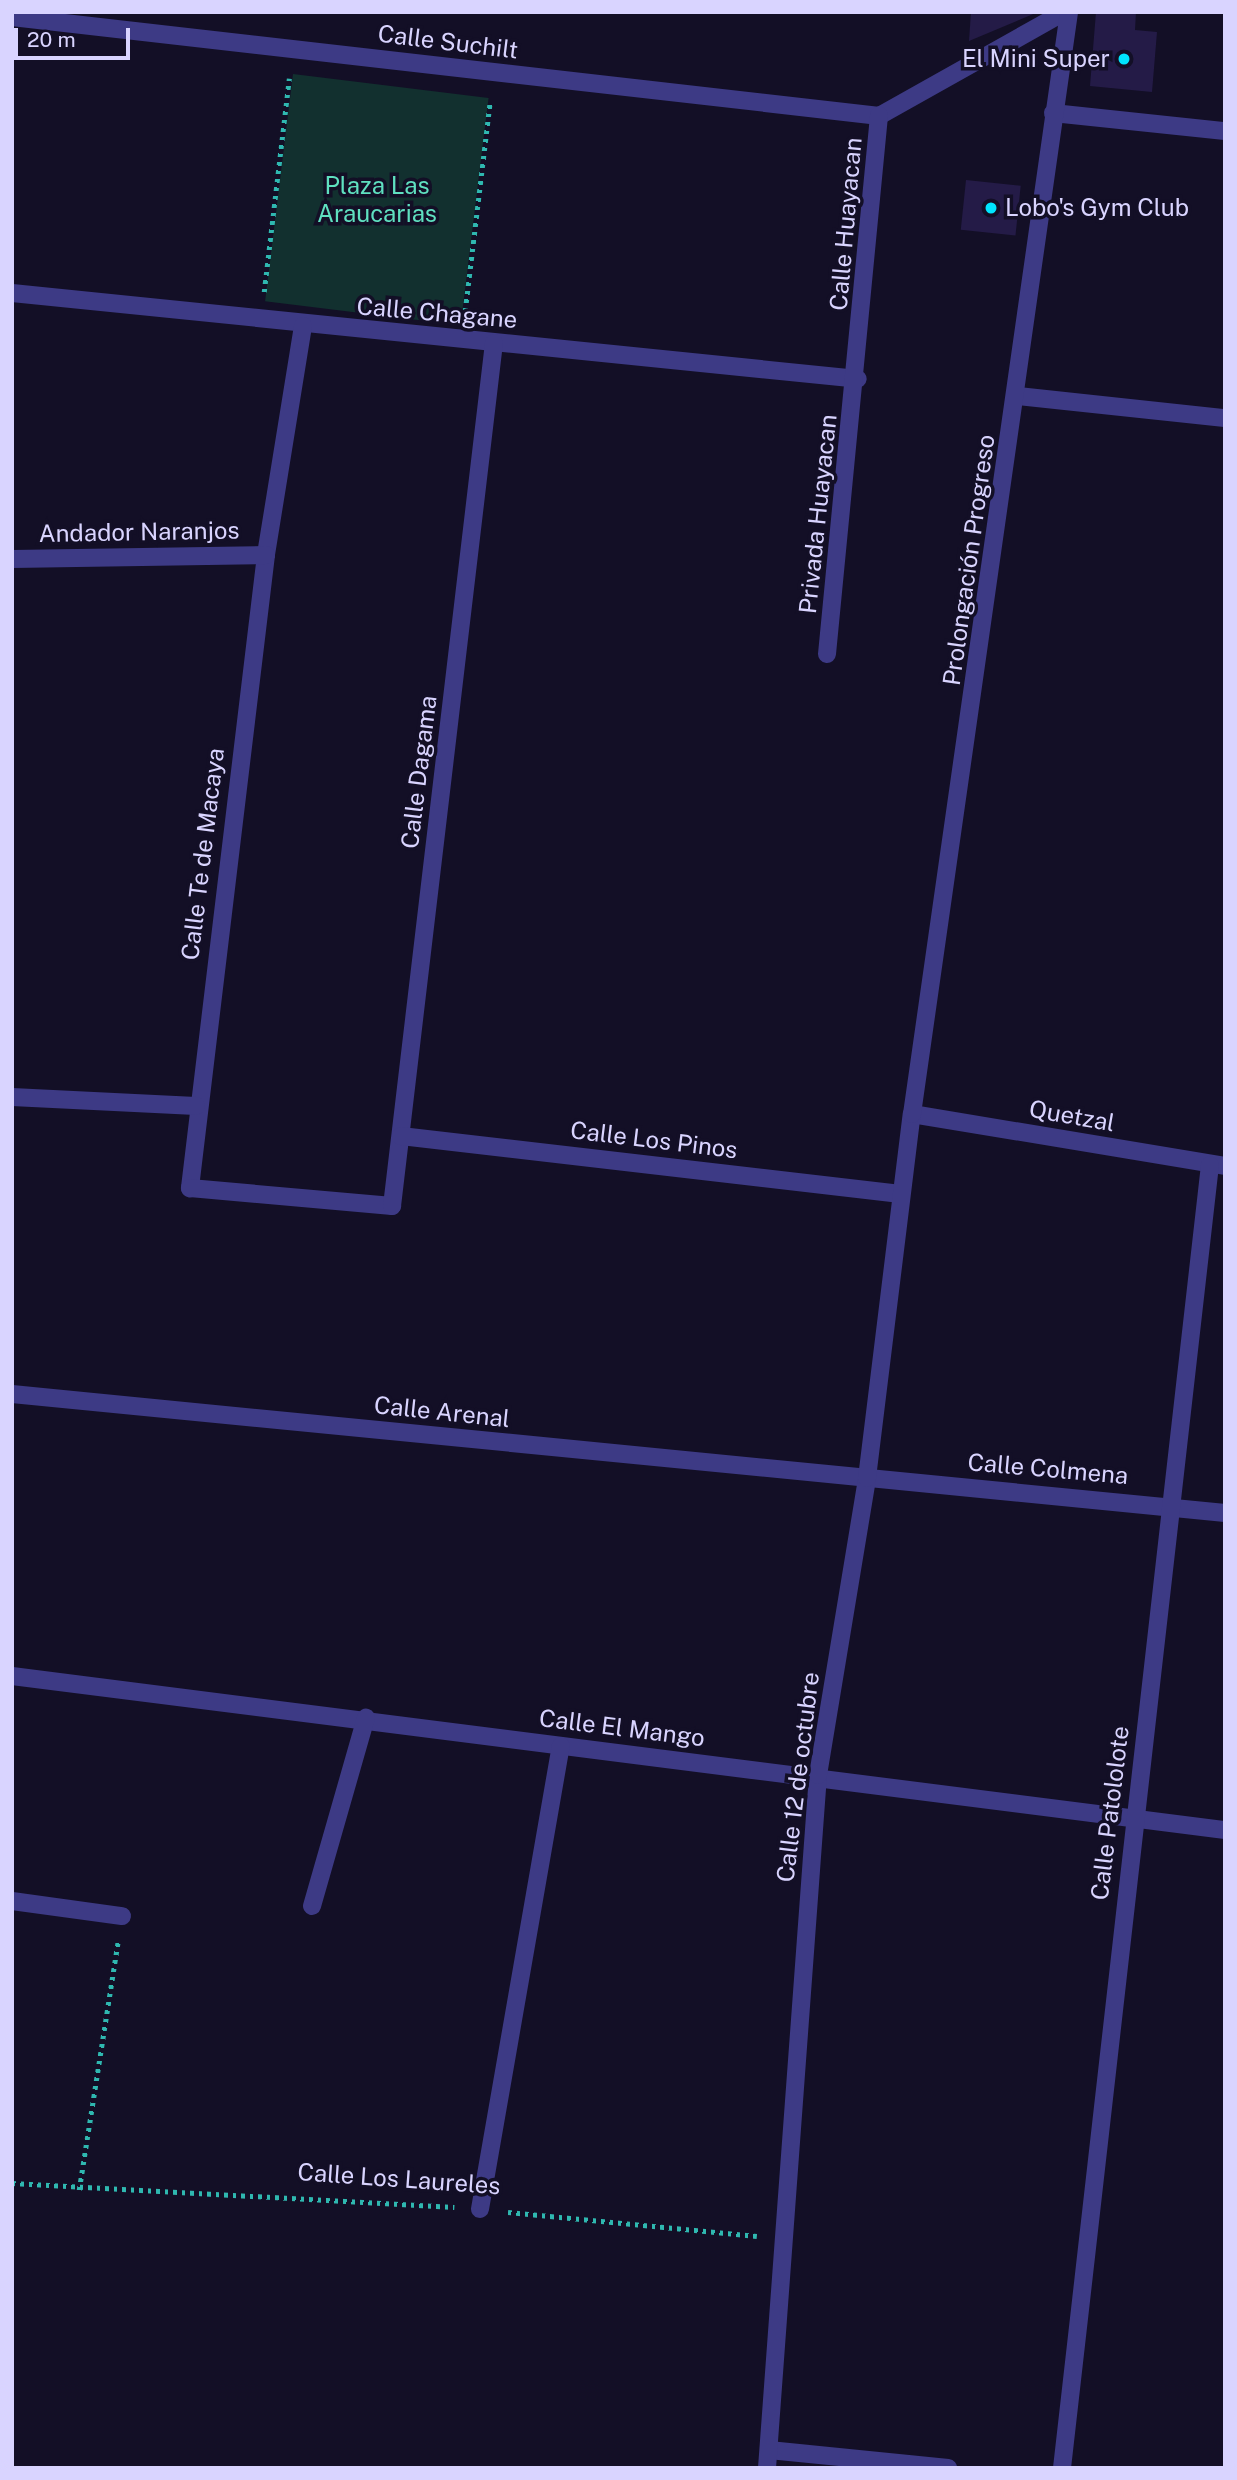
<!DOCTYPE html>
<html>
<head>
<meta charset="utf-8">
<style>
	body { margin:0 }
	#map { position:relative; width:1237px; height:2480px; overflow:hidden; background:#130f26; font-family:"Public Sans",sans-serif }
	div>[style] { position:absolute }
	[style*='--x'] { left:calc(var(--x)*1px); top:calc(var(--y)*1px); width:calc(var(--w)*1px); rotate:calc(var(--a)*1deg) }
	.green>* { inset:0; background:#12302f; transform-origin:0 0 }
	.building>* { inset:0; background:#241b47; transform-origin:0 0 }
	.path>* { height:4.5px; margin-top:-2.25px; transform-origin:0; background:repeating-linear-gradient(90deg,#2fb8b0 0 3.5px,transparent 0 8.5px) }
	.minor>* { height:18px; margin:-9px; padding:0 9px; transform-origin:9px; border-radius:9px; background:#3d3a85 }
	.dots>* { width:19px; height:19px; translate:-50% -50%; box-sizing:border-box; border:4px solid #130f26; border-radius:50% }
	span { translate:-50% -50%; white-space:nowrap; text-align:center; line-height:1.15; -webkit-text-stroke:7px #130f26; paint-order:stroke }
	.street-label { font-size:24px; color:#d9d4ff }
	.poi-label { font-size:24px; color:#d9d4ff }
	.right { translate:-100% -50%; text-align:right }
	.left { translate:0 -50%; text-align:left }
	.park-label { font-size:24px; color:#5fe0c0 }
	.frame { position:absolute; inset:0; border:14px solid #d9d4ff; pointer-events:none }
	.scale { position:absolute; left:14px; top:28px; width:116px; height:32px; box-sizing:border-box; border:4px solid #d9d4ff; border-top:0; padding-left:9px; font-size:21px; line-height:24px; white-space:nowrap; color:#d9d4ff; -webkit-text-stroke:5px #130f26; paint-order:stroke }
</style>
</head>
<body>
<div id="map">
	<div class="green">
		<i style="left:293px;top:74px;width:197px;height:229px;rotate:7deg"></i>
	</div>
	<div class="building">
		<i style="clip-path:polygon(971px 12px,1038px 12px,969px 41px)"></i>
		<i style="clip-path:polygon(1096px 12px,1136px 12px,1135px 30px,1157px 32px,1152px 92px,1090px 86px)"></i>
		<i style="left:966px;top:180px;width:55px;height:50px;rotate:6deg"></i>
	</div>
	<div class="path">
		<i style="--x:264;--y:292;--w:215;--a:-83.3"></i>
		<i style="--x:465;--y:311;--w:211;--a:-83.2"></i>
		<i style="--x:12;--y:2183;--w:443;--a:3.1"></i>
		<i style="--x:79;--y:2190;--w:251;--a:-81.1"></i>
		<i style="--x:508;--y:2212;--w:250;--a:5.5"></i>
	</div>
	<div class="minor">
		<i style="--x:12;--y:17;--w:873;--a:6.51"></i>
		<i style="--x:1053;--y:113;--w:173;--a:6"></i>
		<i style="--x:879;--y:116;--w:212;--a:-29.3"></i>
		<i style="--x:12;--y:293;--w:850;--a:5.8"></i>
		<i style="--x:303;--y:326;--w:232;--a:99.2"></i>
		<i style="--x:266;--y:555;--w:638;--a:96.85"></i>
		<i style="--x:190;--y:1188;--w:203;--a:5.1"></i>
		<i style="--x:392;--y:1206;--w:869;--a:-83.26"></i>
		<i style="--x:1018;--y:396;--w:208;--a:6.1"></i>
		<i style="--x:12;--y:559;--w:254;--a:-0.9"></i>
		<i style="--x:827;--y:654;--w:541;--a:-84.48"></i>
		<i style="--x:12;--y:1097;--w:184;--a:2.8"></i>
		<i style="--x:912;--y:1114;--w:317;--a:9.4"></i>
		<i style="--x:401;--y:1136;--w:503;--a:6.62"></i>
		<i style="--x:12;--y:1394;--w:1219;--a:5.6"></i>
		<i style="--x:12;--y:1676;--w:1223;--a:7.24"></i>
		<i style="--x:12;--y:1901;--w:111;--a:7.8"></i>
		<i style="--x:312;--y:1906;--w:196;--a:-74"></i>
		<i style="--x:480;--y:2209;--w:470;--a:-80.1"></i>
		<i style="--x:769;--y:2450;--w:180;--a:5.7"></i>
		<i style="--x:767;--y:2468;--w:695;--a:-85.79"></i>
		<i style="--x:818;--y:1775;--w:301;--a:-80.6"></i>
		<i style="--x:867;--y:1478;--w:367;--a:-83"></i>
		<i style="--x:912;--y:1114;--w:1113;--a:-81.89"></i>
		<i style="--x:1062;--y:2468;--w:1311;--a:-83.52"></i>
	</div>
	<div class="dots">
		<i style="left:1124px;top:59px;background:#00e5ff"></i>
		<i style="left:991px;top:208px;background:#00e5ff"></i>
	</div>
	<div class="street-label">
		<span style="left:448px;top:42px;rotate:7deg">Calle Suchilt</span>
		<span style="left:846px;top:224px;rotate:-85deg">Calle Huayacan</span>
		<span style="left:437px;top:313px;rotate:5deg">Calle Chagane</span>
		<span style="left:818px;top:514px;rotate:-84deg">Privada Huayacan</span>
		<span style="left:139px;top:532px;rotate:-1deg">Andador Naranjos</span>
		<span style="left:969px;top:560px;rotate:-82deg">Prolongación Progreso</span>
		<span style="left:419px;top:772px;rotate:-83deg">Calle Dagama</span>
		<span style="left:203px;top:854px;rotate:-83deg">Calle Te de Macaya</span>
		<span style="left:1072px;top:1116px;rotate:10deg">Quetzal</span>
		<span style="left:654px;top:1140px;rotate:7deg">Calle Los Pinos</span>
		<span style="left:442px;top:1412px;rotate:6deg">Calle Arenal</span>
		<span style="left:1048px;top:1469px;rotate:5deg">Calle Colmena</span>
		<span style="left:622px;top:1728px;rotate:7deg">Calle El Mango</span>
		<span style="left:798px;top:1777px;rotate:-83deg">Calle 12 de octubre</span>
		<span style="left:1110px;top:1813px;rotate:-83deg">Calle Patololote</span>
		<span style="left:399px;top:2179px;rotate:4deg">Calle Los Laureles</span>
	</div>
	<div class="poi-label">
		<span class="right" style="left:1110px;top:59px">El Mini Super</span>
		<span class="left" style="left:1005px;top:208px">Lobo's Gym Club</span>
	</div>
	<div class="park-label">
		<span style="left:377px;top:200px">Plaza Las<br>Araucarias</span>
	</div>
	<div class="frame"></div>
	<div class="scale">20 m</div>
</div>
</body>
</html>
